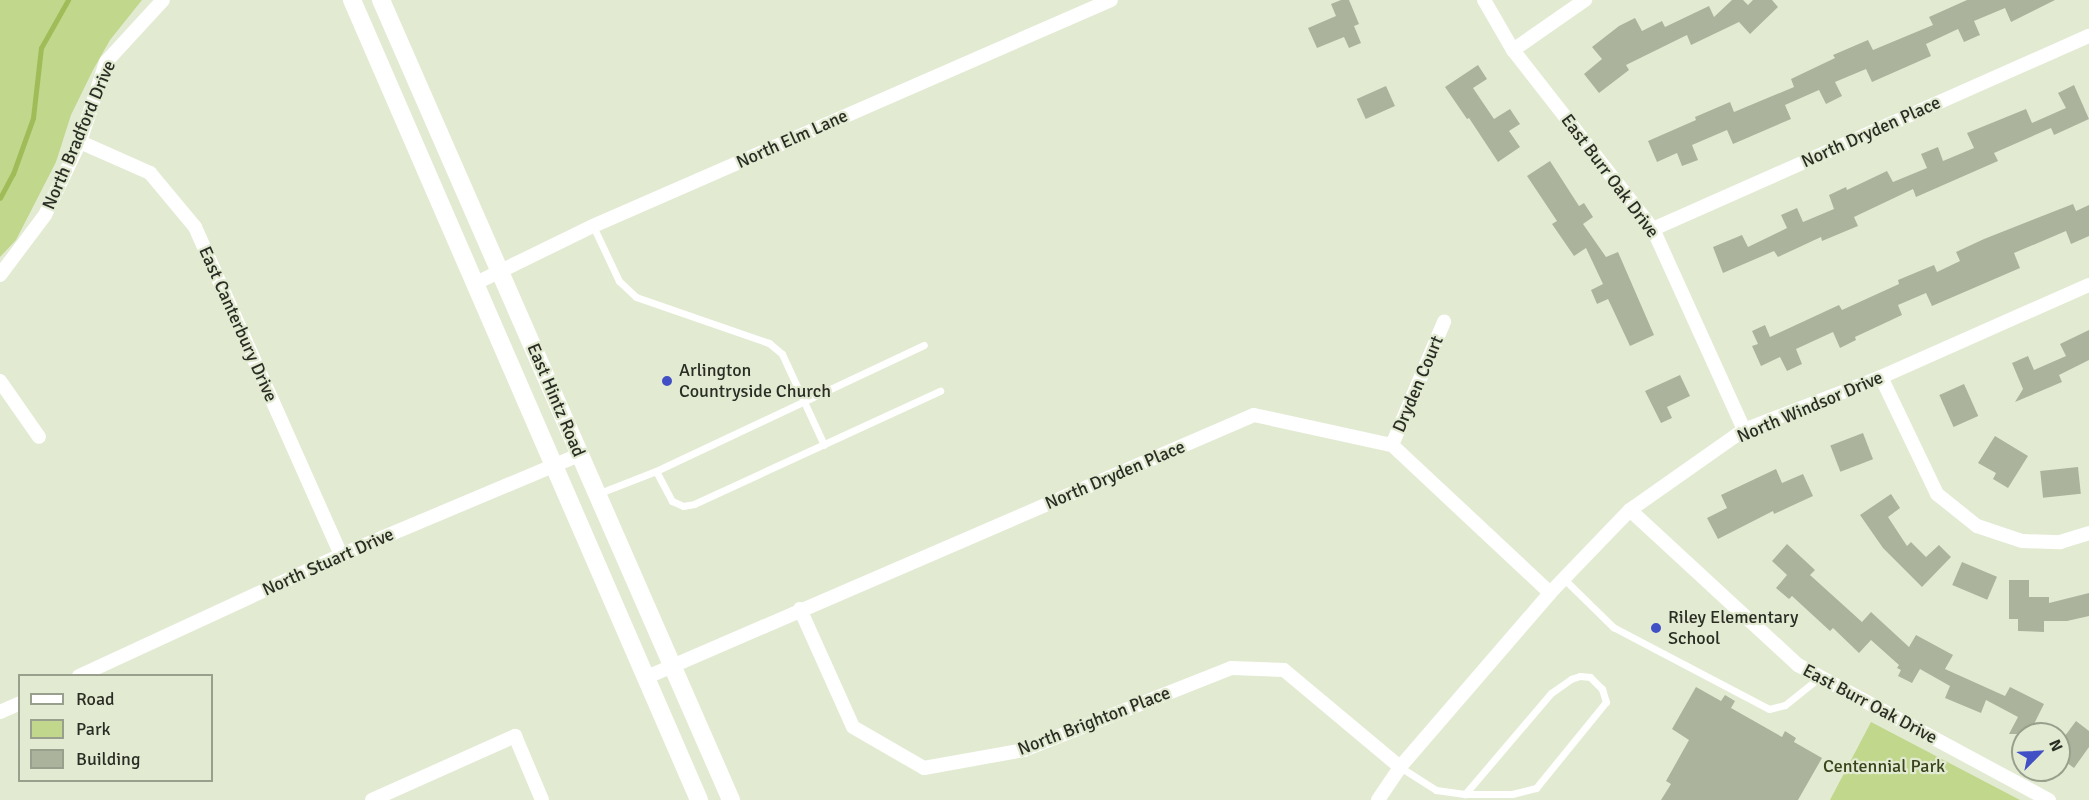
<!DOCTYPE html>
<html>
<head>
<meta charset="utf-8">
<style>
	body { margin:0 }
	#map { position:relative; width:2089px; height:800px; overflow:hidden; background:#e2ebd2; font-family:Signika,sans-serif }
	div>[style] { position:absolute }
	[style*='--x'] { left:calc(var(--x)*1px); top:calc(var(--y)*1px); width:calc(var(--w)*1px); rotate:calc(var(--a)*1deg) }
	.green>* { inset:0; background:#c0d78c }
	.stream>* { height:4.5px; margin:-2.25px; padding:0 2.25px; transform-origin:2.25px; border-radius:2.25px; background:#a0bc59 }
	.building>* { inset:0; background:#abb39c; transform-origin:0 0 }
	.lane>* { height:7px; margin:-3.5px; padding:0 3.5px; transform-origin:3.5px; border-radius:3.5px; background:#fff }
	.street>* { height:14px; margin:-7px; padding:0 7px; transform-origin:7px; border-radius:7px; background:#fff }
	.secondary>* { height:18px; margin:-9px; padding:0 9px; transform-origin:9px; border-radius:9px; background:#fff }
	.dots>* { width:16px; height:16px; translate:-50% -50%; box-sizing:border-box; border:3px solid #e2ebd2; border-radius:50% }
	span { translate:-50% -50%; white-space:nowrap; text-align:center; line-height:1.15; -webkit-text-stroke:4.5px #e2ebd2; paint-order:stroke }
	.street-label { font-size:18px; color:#2a2d24 }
	.poi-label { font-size:18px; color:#2a2d24 }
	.left { translate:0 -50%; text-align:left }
	.park-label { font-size:18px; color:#39441b }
	.legend { position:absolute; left:18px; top:674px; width:195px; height:108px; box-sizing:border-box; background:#e2ebd2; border:2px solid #989f8c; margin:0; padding:8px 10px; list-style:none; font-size:18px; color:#2a2d24 }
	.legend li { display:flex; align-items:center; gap:12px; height:30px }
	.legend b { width:30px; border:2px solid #989f8c }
	.north { position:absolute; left:2011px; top:722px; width:60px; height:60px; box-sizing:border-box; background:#e2ebd2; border:2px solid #989f8c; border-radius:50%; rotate:66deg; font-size:16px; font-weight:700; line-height:24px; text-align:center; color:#2a2d24 }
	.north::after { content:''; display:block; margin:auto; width:21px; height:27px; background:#4250c5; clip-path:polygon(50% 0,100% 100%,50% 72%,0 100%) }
</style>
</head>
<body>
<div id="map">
	<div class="green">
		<i style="clip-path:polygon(0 0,142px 0,110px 40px,93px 70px,71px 115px,56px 162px,16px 240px,0 257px)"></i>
		<i style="clip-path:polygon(1871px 722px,2020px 800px,1830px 800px)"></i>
	</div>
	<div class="stream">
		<i style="--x:0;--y:198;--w:27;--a:-62"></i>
		<i style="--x:13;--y:174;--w:59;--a:-70.3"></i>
		<i style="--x:33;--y:118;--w:70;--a:-83.5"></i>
		<i style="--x:41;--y:48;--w:55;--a:-60.6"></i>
	</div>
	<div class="building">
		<i style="clip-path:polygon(1341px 0,1349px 0,1359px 24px,1354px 26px,1361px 43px,1349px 48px,1344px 37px,1317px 48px,1308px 28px,1336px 16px,1331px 4px)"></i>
		<i style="clip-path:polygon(1732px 0,1743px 0,1748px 5px,1753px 0,1772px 0,1778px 7px,1750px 34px,1739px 22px,1691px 45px,1687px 35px,1626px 65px,1629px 70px,1599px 93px,1584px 74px,1602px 59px,1592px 47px,1619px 26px,1635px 18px,1642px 31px,1662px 21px,1665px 27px,1709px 6px,1714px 17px)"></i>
		<i style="clip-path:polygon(1967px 0,2055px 0,2011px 22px,2005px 8px,1974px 21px,1980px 35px,1964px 42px,1958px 29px,1926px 44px,1931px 56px,1872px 82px,1866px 69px,1835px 82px,1842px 96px,1826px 104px,1819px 90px,1785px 105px,1791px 119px,1733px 144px,1727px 130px,1692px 145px,1698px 160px,1682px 166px,1677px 153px,1657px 162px,1648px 141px,1696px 120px,1695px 117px,1730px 102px,1734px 112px,1794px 87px,1791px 79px,1835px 58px,1833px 55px,1868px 40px,1873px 50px,1933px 25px,1929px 17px)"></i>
		<i style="clip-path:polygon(1478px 65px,1487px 79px,1473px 88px,1494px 119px,1510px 109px,1520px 124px,1509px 131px,1520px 147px,1498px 162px,1469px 118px,1467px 119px,1445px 87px)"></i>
		<i style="clip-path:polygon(2074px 85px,2089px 119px,2054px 135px,2051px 128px,1994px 153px,1998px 161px,1916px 197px,1913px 189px,1854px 217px,1858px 226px,1822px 241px,1821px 237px,1778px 257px,1774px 251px,1723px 273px,1713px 247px,1742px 235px,1748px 247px,1787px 228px,1781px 215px,1797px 208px,1803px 222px,1834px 209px,1829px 195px,1846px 187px,1847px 190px,1887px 171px,1893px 182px,1927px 168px,1921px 154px,1938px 147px,1943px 161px,1974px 148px,1967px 133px,2026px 109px,2032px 123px,2066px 108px,2058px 93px)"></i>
		<i style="left:1386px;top:86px;width:22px;height:32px;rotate:66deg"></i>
		<i style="clip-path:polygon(1550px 161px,1579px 206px,1584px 203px,1593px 217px,1583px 224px,1606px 257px,1618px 252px,1654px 335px,1630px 346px,1608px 299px,1597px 304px,1591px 290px,1603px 284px,1586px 248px,1574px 256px,1552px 224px,1557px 221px,1527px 176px)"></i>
		<i style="clip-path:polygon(2073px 204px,2076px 211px,2089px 205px,2089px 236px,2071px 244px,2066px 231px,2014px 253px,2020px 268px,1932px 306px,1926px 293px,1898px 305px,1902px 315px,1855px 337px,1856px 340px,1840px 348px,1833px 332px,1796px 349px,1802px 364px,1787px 371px,1780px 357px,1761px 366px,1752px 346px,1758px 344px,1752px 331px,1765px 325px,1770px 337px,1839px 305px,1842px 310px,1899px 284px,1898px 280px,1934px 265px,1937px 272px,1960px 261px,1956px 252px,1984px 239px)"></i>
		<i style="clip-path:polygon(2089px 330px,2089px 360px,2059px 375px,2062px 382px,2015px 402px,2023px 389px,2012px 363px,2028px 356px,2034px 370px,2066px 356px,2060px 344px)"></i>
		<i style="clip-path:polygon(1680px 375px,1690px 396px,1667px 407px,1672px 418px,1661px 423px,1645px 391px)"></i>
		<i style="left:1964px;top:384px;width:35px;height:27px;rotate:66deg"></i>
		<i style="left:1863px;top:433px;width:28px;height:35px;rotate:69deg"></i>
		<i style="clip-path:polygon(1995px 436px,2028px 456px,2008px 488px,1993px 479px,1996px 473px,1978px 463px)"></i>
		<i style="left:2078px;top:467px;width:27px;height:38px;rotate:84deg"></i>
		<i style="clip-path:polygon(1776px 469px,1782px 483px,1803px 474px,1813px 496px,1774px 514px,1773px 511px,1718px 539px,1707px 518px,1727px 508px,1721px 495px)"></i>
		<i style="clip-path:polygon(1891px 494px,1900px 508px,1888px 517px,1907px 546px,1911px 542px,1926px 557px,1939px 545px,1951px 557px,1922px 587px,1883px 548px,1860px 515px)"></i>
		<i style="clip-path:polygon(1787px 544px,1815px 570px,1810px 575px,1862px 622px,1871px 612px,1909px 647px,1916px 635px,1953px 655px,1945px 669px,2005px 696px,2010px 687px,2044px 704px,2029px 734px,2009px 734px,2018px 717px,1986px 700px,1981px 713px,1945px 698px,1950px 686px,1920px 669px,1912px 683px,1898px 676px,1901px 670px,1897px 668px,1899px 665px,1871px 640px,1859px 653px,1833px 628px,1830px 631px,1792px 596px,1789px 599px,1776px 588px,1787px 575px,1772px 561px)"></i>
		<i style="left:1962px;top:562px;width:38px;height:25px;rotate:23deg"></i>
		<i style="clip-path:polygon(2009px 580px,2029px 580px,2029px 597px,2049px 597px,2049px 603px,2089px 593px,2089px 616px,2067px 621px,2044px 621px,2044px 632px,2018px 631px,2018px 619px,2009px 619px)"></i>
		<i style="clip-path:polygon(1696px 687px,1721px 701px,1725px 695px,1735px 701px,1731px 708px,1782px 737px,1785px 731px,1796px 738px,1794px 742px,1822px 758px,1798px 800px,1661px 800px,1671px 784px,1666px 781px,1689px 740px,1672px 729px)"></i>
		<i style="clip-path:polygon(2076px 721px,2089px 731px,2089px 747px,2074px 768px,2059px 757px,2059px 744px)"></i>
	</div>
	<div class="lane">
		<i style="--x:593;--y:226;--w:61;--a:64.7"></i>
		<i style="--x:619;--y:281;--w:23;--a:43"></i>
		<i style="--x:636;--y:297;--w:141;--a:19.1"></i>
		<i style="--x:769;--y:343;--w:17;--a:40"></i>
		<i style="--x:782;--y:354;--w:100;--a:65.2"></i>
		<i style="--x:656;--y:471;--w:34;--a:62"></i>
		<i style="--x:672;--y:501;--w:12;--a:24"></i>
		<i style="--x:683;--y:506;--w:11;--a:-10"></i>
		<i style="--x:694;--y:504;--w:271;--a:-24.7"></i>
		<i style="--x:597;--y:494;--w:63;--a:-21.3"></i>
		<i style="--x:656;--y:471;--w:296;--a:-25.2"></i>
		<i style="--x:1564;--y:579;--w:69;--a:44.4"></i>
		<i style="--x:1613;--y:627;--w:176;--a:27.7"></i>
		<i style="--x:1769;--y:709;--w:16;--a:-14"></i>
		<i style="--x:1785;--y:705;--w:45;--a:-38.7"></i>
		<i style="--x:1400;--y:767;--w:43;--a:32.6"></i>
		<i style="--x:1436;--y:790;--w:29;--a:8"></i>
		<i style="--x:1465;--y:794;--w:47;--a:0"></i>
		<i style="--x:1512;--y:794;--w:25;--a:-14"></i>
		<i style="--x:1536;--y:788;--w:111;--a:-50.9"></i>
		<i style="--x:1606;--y:702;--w:14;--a:-107"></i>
		<i style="--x:1602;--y:689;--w:17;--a:-135"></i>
		<i style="--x:1590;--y:677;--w:10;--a:-174"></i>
		<i style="--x:1580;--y:676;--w:9;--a:162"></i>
		<i style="--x:1571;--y:679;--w:24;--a:145"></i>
		<i style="--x:1551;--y:693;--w:133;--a:130.4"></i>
	</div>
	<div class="street">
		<i style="--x:1484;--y:0;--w:58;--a:59.9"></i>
		<i style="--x:1513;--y:50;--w:227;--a:52"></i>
		<i style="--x:1653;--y:229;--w:221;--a:65.6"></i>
		<i style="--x:1513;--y:50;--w:88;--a:-34.8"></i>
		<i style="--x:80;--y:142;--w:77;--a:23.9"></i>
		<i style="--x:150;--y:173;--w:70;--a:50.2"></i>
		<i style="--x:195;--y:227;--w:359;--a:66"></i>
		<i style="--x:1653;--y:229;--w:477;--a:-23.9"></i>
		<i style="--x:0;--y:275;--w:75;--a:-53.1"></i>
		<i style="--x:45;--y:215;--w:81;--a:-64.4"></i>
		<i style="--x:80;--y:142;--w:84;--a:-72"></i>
		<i style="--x:106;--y:62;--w:84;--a:-47.4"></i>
		<i style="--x:476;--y:283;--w:130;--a:-26"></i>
		<i style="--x:593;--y:226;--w:565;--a:-23.57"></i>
		<i style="--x:1881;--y:377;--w:130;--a:64.4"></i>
		<i style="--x:1937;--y:494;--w:51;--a:38.7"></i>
		<i style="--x:1977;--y:526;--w:47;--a:18.4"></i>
		<i style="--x:2022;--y:541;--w:38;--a:2"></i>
		<i style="--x:2060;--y:542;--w:30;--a:-17"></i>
		<i style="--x:0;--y:381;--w:68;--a:55.1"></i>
		<i style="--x:1392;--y:445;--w:134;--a:-67.1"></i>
		<i style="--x:1630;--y:510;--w:229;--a:42.7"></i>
		<i style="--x:1798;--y:665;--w:285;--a:28.3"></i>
		<i style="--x:800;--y:609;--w:129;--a:65.8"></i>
		<i style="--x:853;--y:727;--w:82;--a:30"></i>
		<i style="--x:924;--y:768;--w:102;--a:-10.2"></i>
		<i style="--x:1024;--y:750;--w:223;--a:-21.6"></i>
		<i style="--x:1231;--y:668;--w:53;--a:2.2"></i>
		<i style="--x:1284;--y:670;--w:151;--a:39.9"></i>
		<i style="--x:79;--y:676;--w:289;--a:-24.8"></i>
		<i style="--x:341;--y:555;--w:258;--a:-22.8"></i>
		<i style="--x:647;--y:677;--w:661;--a:-23.35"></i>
		<i style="--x:1254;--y:415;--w:141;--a:12.3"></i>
		<i style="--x:1392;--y:445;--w:216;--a:43.1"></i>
		<i style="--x:0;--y:712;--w:22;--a:-24"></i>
		<i style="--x:372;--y:800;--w:157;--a:-24.1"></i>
		<i style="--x:515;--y:736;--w:69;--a:67.1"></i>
		<i style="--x:1378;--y:800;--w:40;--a:-56"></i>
		<i style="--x:1400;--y:767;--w:230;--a:-49.2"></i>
		<i style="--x:1550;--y:593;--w:115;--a:-46.1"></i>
		<i style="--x:1630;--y:510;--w:139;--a:-35.1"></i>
		<i style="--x:1744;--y:430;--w:147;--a:-21.1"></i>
		<i style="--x:1881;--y:377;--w:227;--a:-23.9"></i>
	</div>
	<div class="secondary">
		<i style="--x:352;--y:0;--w:872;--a:66.55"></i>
		<i style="--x:381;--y:0;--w:873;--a:66.37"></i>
	</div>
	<div class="dots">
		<i style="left:667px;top:381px;background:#4250c5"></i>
		<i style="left:1656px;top:628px;background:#4250c5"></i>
	</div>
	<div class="street-label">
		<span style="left:1871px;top:132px;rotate:-24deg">North Dryden Place</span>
		<span style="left:79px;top:135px;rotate:-67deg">North Bradford Drive</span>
		<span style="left:792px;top:139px;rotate:-24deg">North Elm Lane</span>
		<span style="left:1610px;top:176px;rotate:53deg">East Burr Oak Drive</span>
		<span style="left:238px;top:324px;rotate:66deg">East Canterbury Drive</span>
		<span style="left:1418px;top:384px;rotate:-67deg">Dryden Court</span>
		<span style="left:556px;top:400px;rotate:67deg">East Hintz Road</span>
		<span style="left:1810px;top:407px;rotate:-23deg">North Windsor Drive</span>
		<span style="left:1115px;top:475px;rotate:-23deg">North Dryden Place</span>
		<span style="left:328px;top:562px;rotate:-24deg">North Stuart Drive</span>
		<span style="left:1870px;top:704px;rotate:28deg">East Burr Oak Drive</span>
		<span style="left:1094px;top:721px;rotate:-21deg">North Brighton Place</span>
	</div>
	<div class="poi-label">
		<span class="left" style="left:679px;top:381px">Arlington<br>Countryside Church</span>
		<span class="left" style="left:1668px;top:628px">Riley Elementary<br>School</span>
	</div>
	<div class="park-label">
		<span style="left:1884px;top:766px">Centennial Park</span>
	</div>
	<ul class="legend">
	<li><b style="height:8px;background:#fff"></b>Road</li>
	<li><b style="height:16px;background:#c0d78c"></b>Park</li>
	<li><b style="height:16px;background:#abb39c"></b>Building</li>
	</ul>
	<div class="north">N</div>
</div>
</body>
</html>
